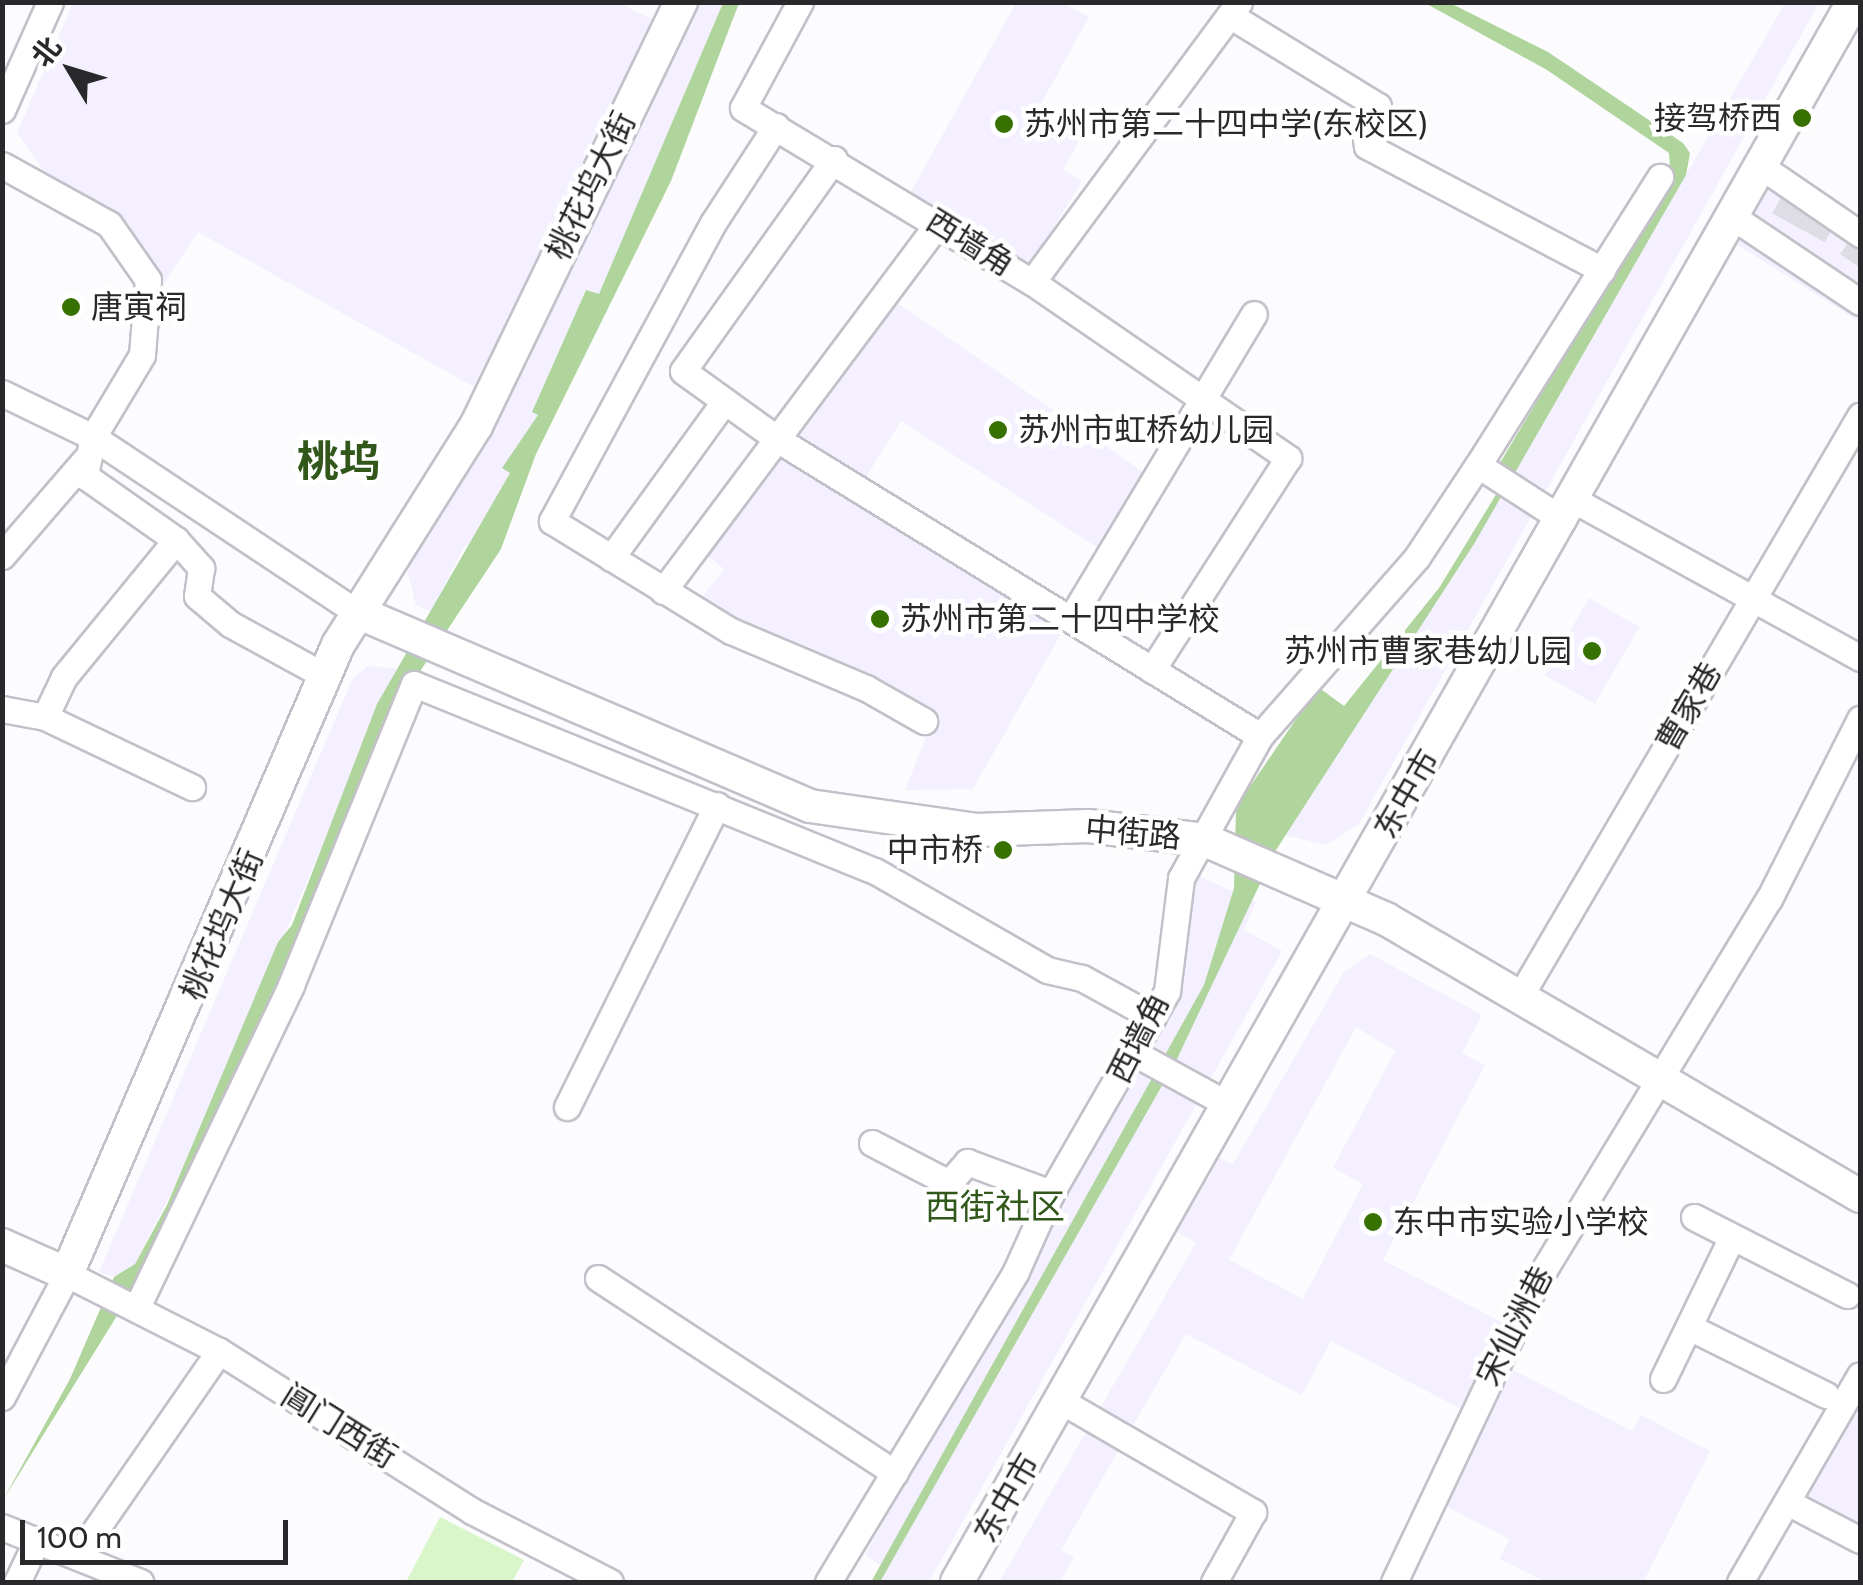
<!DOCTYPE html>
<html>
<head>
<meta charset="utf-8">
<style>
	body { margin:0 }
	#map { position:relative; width:1863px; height:1585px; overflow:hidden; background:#fcfbfe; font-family:Cabin,"Noto Sans SC",sans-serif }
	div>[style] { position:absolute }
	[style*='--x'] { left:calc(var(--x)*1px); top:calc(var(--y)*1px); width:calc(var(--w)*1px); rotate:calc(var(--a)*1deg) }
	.built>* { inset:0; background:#f4f0ff; transform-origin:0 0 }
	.green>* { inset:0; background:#d9f6cb }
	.water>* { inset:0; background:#afd59c }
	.building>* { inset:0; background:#dedce4; transform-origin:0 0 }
	.roads { filter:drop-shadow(2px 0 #c2c0c8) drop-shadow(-2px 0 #c2c0c8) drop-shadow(0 2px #c2c0c8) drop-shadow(0 -2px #c2c0c8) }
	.minor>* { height:25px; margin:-12.5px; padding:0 12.5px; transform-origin:12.5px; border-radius:12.5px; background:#fff }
	.major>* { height:32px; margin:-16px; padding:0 16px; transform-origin:16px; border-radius:16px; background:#fff }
	.dots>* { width:28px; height:28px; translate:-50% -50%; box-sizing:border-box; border:5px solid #fff; border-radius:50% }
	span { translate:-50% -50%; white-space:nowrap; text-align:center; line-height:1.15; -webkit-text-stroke:9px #fff; paint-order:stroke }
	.poi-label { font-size:32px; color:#29282b }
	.right { translate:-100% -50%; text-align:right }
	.left { translate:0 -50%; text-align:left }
	.street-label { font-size:32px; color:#29282b }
	.neighbourhood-label { font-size:35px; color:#31571a }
	.district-label { font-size:42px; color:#31571a; font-weight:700 }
	.frame { position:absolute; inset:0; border:5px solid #29282b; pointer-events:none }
	.north { position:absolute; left:20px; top:20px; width:100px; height:100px; -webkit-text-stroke:8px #fff; paint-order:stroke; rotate:308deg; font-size:28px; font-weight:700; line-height:40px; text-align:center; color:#29282b }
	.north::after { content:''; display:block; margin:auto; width:35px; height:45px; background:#29282b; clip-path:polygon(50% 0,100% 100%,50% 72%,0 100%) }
	.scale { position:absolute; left:20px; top:1520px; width:268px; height:45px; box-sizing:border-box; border:5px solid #29282b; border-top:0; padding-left:12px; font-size:30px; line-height:35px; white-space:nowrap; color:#29282b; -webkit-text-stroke:8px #fff; paint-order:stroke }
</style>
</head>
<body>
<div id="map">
	<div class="built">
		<i style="clip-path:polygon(617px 2px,656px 21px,481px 391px,198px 232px,162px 287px,48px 177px,17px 133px,73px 3px)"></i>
		<i style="clip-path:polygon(691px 3px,723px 3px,599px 294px,586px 290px,533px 412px,539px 414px,503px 469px,510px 472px,472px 548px,465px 545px,431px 612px,416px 605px,407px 570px,506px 389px)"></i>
		<i style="clip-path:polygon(1016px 3px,1063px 3px,1089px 17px,1037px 111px,1082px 136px,1063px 170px,1082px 181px,1029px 269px,909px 195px)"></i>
		<i style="clip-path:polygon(1785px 3px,1819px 3px,1359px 824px,1326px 845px,1285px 835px,1385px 670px,1460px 567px)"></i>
		<i style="clip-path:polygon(1773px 179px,1860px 237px,1860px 322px,1736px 244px)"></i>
		<i style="clip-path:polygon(892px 299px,1149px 476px,1103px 551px,901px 421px,863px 482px,792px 439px)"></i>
		<i style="clip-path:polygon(784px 450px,1065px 627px,973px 789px,905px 790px,931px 724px,691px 611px,724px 569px,707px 555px)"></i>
		<i style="left:1589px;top:598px;width:58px;height:89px;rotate:30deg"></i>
		<i style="clip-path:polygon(368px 666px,398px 669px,186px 1164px,135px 1264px,114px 1277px,99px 1272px,353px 678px)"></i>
		<i style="clip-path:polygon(1197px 875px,1256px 902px,1244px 930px,1282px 951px,929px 1582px,880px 1582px,887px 1569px,865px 1555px,1173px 1000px)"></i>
		<i style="clip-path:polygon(evenodd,1370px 954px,1482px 1015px,1462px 1053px,1485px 1065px,1383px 1260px,1507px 1325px,1463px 1410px,1331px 1341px,1302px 1395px,1186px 1334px,1061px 1550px,1074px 1558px,1060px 1582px,999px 1582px,1196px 1243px,1177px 1232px,1219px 1158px,1233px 1164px,1344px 972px,1370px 954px,1356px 1027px,1395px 1051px,1333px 1168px,1363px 1184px,1303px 1299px,1229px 1260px,1356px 1027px)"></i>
		<i style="clip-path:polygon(1511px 1369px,1632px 1431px,1641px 1415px,1710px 1451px,1643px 1582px,1546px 1582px,1500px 1559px,1509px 1539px,1442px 1504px)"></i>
		<i style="clip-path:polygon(1860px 1393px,1860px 1537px,1796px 1504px)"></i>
	</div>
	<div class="green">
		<i style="clip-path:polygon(440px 1517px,524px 1560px,512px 1582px,406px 1582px)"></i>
	</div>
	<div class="water">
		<i style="clip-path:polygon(723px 3px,739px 3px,671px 181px,536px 454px,501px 549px,407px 691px,289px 982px,136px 1285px,3px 1500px,70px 1379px,114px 1277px,135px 1264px,167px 1205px,278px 942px,292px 925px,377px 704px,510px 473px,502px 468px,538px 415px,532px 412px,586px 290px,599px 294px)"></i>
		<i style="clip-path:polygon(1425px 3px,1450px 3px,1548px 52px,1683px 143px,1690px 153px,1686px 175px,1474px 544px,1276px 850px,1176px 1061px,880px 1582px,871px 1582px,1204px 985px,1234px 888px,1236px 807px,1318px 687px,1344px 706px,1439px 588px,1500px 488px,1489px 481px,1671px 179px,1669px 153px,1547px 70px)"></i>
	</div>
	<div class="building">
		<i style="left:1783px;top:194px;width:60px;height:22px;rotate:29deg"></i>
		<i style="clip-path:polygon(1853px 236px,1860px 241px,1860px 268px,1840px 254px)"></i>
	</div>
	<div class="roads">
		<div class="minor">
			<i style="--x:800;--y:2;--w:120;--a:118.3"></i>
			<i style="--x:743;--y:108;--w:337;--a:31.1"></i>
			<i style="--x:1032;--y:282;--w:311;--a:34.5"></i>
			<i style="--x:1288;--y:458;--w:252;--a:122.7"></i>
			<i style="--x:1231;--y:16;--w:172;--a:31.5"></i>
			<i style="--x:1378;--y:106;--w:26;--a:121"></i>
			<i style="--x:1365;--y:128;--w:18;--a:84"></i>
			<i style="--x:1367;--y:146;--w:266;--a:27.8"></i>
			<i style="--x:2;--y:110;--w:118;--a:-66"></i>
			<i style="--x:776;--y:126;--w:116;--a:123"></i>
			<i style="--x:713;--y:223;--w:339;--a:118.4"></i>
			<i style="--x:552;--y:521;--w:210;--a:31.6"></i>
			<i style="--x:731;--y:631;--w:147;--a:22.9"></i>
			<i style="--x:866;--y:688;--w:67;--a:29.6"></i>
			<i style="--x:834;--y:159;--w:260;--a:125.5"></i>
			<i style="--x:683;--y:371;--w:120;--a:35.8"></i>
			<i style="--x:780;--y:441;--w:563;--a:31.57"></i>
			<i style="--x:2;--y:165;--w:122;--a:28.9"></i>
			<i style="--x:109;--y:224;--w:68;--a:55.1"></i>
			<i style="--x:148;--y:280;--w:75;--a:94.6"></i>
			<i style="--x:142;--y:355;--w:96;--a:120.9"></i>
			<i style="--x:93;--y:437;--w:40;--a:102"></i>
			<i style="--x:85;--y:476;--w:111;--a:35.1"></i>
			<i style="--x:176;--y:540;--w:38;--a:48"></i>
			<i style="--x:201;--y:568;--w:28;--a:98"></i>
			<i style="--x:197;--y:596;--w:43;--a:40.3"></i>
			<i style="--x:230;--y:624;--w:108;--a:28.7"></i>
			<i style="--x:1762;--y:167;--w:119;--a:34.4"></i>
			<i style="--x:1733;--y:217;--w:153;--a:33.8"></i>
			<i style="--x:1032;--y:282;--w:348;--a:-53.5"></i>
			<i style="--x:2;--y:393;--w:101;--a:25.8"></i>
			<i style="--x:93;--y:437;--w:315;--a:33.6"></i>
			<i style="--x:1478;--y:465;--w:341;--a:-57.7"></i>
			<i style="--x:1574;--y:500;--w:327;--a:28.9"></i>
			<i style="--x:2;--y:556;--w:127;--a:-49.2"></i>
			<i style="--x:611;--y:558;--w:191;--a:-54.1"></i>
			<i style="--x:663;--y:591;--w:459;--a:-53.2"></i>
			<i style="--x:1073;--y:615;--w:351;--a:-59"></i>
			<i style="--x:2;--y:709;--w:44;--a:10.5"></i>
			<i style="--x:45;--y:717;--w:163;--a:25.5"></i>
			<i style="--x:45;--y:717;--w:44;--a:-64.6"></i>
			<i style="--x:64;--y:677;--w:177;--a:-50.7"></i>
			<i style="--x:1519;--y:998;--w:675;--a:-59.63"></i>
			<i style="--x:1134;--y:1053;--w:106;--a:28.7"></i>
			<i style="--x:567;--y:1107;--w:337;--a:-63.6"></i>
			<i style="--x:872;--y:1143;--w:87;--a:27.5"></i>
			<i style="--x:949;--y:1183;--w:28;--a:-49"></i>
			<i style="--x:967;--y:1162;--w:90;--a:20.3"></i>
			<i style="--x:1694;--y:1217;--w:172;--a:27"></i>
			<i style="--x:598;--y:1278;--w:355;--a:33.3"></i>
			<i style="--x:137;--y:1307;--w:357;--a:-64.4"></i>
			<i style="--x:291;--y:985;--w:325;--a:-67.8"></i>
			<i style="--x:414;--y:684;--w:497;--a:22.1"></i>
			<i style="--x:875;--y:871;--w:198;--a:29.9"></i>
			<i style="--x:1047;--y:970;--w:36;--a:13"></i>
			<i style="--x:1082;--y:978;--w:81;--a:28.8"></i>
			<i style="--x:1689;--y:1327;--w:153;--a:26.4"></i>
			<i style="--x:1663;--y:1379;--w:158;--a:-64.1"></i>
			<i style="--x:2;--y:1397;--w:139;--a:-62.1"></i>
			<i style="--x:67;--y:1274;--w:170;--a:26.9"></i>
			<i style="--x:219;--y:1351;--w:299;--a:32.3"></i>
			<i style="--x:472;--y:1511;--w:155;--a:27.2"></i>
			<i style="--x:1063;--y:1402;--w:220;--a:30.1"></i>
			<i style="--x:1253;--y:1512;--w:80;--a:119.1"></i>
			<i style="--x:1787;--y:1502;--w:82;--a:27.5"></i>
			<i style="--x:2;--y:1527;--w:149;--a:21.7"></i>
			<i style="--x:78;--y:1555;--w:248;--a:-55.3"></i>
			<i style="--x:17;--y:1582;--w:47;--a:-64.5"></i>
			<i style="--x:828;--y:1582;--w:363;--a:-58.8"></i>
			<i style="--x:1016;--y:1271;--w:85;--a:-65.8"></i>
			<i style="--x:1051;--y:1193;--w:233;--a:-60.1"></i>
			<i style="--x:1167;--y:991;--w:114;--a:-82.9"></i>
			<i style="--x:1181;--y:878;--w:162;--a:-60.9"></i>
			<i style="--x:1260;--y:736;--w:238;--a:-48.7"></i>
			<i style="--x:1417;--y:557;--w:110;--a:-56.5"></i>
			<i style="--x:1478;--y:465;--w:101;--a:32.9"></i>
			<i style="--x:1394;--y:1582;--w:331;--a:-64.6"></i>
			<i style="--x:1536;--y:1283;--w:449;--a:-58.8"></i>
			<i style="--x:1769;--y:899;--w:202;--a:-63.2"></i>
			<i style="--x:1740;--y:1582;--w:239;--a:-59.9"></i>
		</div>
		<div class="major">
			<i style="--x:355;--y:611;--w:495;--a:23.2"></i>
			<i style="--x:810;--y:806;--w:169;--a:8.2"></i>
			<i style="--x:977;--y:830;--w:111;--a:-2.1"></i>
			<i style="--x:1088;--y:826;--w:118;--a:6.8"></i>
			<i style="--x:1205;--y:840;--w:197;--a:23.6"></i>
			<i style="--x:1386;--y:919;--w:549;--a:30.3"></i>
			<i style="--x:2;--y:1245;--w:71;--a:24"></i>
			<i style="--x:67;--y:1274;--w:685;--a:-66.69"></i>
			<i style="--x:338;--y:645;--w:259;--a:-57.8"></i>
			<i style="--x:476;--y:426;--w:471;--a:-64.2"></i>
			<i style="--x:957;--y:1582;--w:1816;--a:-60.44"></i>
		</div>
	</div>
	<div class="dots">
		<i style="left:1802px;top:118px;background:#377102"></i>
		<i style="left:1004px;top:124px;background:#377102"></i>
		<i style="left:71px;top:307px;background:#377102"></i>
		<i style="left:998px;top:430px;background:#377102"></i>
		<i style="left:880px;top:619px;background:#377102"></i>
		<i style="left:1592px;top:651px;background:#377102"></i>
		<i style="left:1003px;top:850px;background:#377102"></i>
		<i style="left:1373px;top:1222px;background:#377102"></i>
	</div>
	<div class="poi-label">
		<span class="right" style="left:1782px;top:118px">接驾桥西</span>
		<span class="left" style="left:1024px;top:124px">苏州市第二十四中学(东校区)</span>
		<span class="left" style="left:91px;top:307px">唐寅祠</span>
		<span class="left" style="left:1018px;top:430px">苏州市虹桥幼儿园</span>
		<span class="left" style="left:900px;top:619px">苏州市第二十四中学校</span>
		<span class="right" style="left:1572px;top:651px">苏州市曹家巷幼儿园</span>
		<span class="right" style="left:983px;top:850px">中市桥</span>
		<span class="left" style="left:1393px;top:1222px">东中市实验小学校</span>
	</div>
	<div class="street-label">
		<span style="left:591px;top:186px;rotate:-64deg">桃花坞大街</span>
		<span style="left:970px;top:243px;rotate:32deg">西墙角</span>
		<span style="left:1689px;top:707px;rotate:-60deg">曹家巷</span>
		<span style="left:1407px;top:794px;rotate:-60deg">东中市</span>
		<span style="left:1133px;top:833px;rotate:5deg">中街路</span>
		<span style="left:222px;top:925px;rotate:-67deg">桃花坞大街</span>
		<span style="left:1139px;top:1038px;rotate:-63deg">西墙角</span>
		<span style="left:1515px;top:1326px;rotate:-63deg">宋仙洲巷</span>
		<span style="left:339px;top:1426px;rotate:32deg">阊门西街</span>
		<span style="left:1007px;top:1498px;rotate:-60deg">东中市</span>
	</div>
	<div class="neighbourhood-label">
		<span style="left:995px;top:1207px">西街社区</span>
	</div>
	<div class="district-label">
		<span style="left:339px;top:461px">桃坞</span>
	</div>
	<div class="frame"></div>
	<div class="north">北</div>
	<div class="scale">100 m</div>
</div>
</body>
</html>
